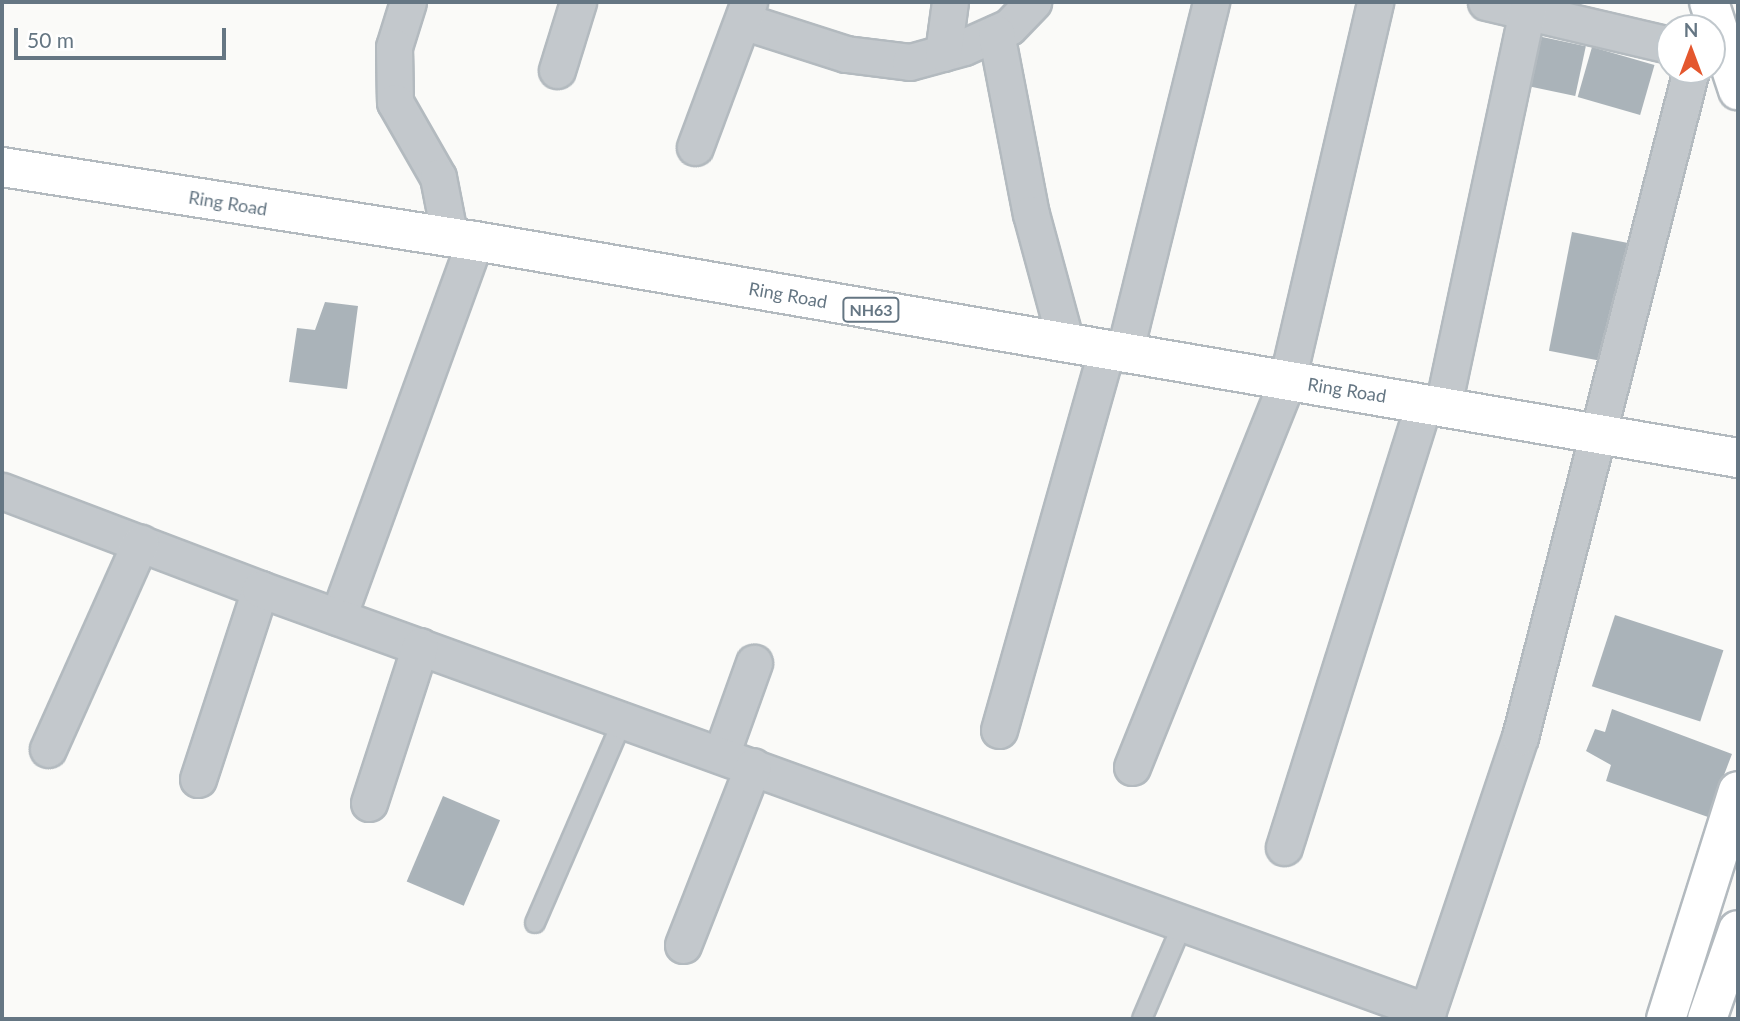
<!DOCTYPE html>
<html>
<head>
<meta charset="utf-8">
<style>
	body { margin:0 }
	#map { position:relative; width:1740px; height:1021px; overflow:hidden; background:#fafaf8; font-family:Lato,sans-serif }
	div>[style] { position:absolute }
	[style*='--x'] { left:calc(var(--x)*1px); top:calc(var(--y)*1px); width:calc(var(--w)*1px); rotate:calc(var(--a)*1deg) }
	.building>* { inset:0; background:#aab3b9; transform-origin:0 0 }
	.roads { filter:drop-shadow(2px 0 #b3babf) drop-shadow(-2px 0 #b3babf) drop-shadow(0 2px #b3babf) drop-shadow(0 -2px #b3babf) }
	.service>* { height:18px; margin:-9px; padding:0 9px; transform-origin:9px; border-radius:9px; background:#c3c8cc }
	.minor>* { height:35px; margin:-17.5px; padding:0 17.5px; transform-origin:17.5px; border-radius:17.5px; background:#c3c8cc }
	.secondary>* { height:38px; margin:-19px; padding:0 19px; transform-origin:19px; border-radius:19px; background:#fff }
	.trunk>* { height:38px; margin:-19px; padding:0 19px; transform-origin:19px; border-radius:19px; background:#fff }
	span { translate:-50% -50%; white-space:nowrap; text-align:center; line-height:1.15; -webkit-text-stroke:7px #fff; paint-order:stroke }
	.shield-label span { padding:2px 5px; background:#fff; border:2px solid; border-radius:5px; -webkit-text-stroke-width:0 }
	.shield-label { font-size:16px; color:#657683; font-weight:700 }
	.street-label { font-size:18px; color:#657683 }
	.frame { position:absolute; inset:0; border:4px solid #657683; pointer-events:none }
	.north { position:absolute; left:1656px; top:14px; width:70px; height:70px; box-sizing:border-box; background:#fff; border:2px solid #c1c8cd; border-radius:50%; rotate:0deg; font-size:19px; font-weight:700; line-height:28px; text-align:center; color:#657683 }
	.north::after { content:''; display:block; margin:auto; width:24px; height:32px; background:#e4572e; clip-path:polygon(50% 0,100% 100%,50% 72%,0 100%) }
	.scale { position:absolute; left:14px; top:28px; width:212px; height:32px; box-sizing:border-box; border:4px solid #657683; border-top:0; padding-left:9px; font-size:21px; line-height:24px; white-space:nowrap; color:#657683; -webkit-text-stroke:5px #fff; paint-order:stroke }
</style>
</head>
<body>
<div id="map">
	<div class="building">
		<i style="left:1533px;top:35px;width:54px;height:51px;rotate:12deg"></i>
		<i style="left:1592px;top:47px;width:65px;height:52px;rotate:16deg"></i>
		<i style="left:1572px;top:232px;width:65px;height:121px;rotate:11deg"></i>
		<i style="clip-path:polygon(325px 302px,358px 306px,347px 389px,289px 382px,297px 328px,315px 330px)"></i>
		<i style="left:1615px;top:615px;width:114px;height:75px;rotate:18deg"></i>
		<i style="clip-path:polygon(1612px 709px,1732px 754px,1708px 817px,1606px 781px,1611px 765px,1586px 751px,1595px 729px,1605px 732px)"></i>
		<i style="left:443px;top:796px;width:62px;height:93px;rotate:23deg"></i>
	</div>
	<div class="roads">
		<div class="service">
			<i style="--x:535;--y:923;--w:221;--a:-66.6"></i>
			<i style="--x:1142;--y:1019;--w:104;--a:-66.9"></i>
		</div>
		<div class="minor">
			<i style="--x:408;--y:2;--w:47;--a:107.3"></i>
			<i style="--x:394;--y:47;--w:55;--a:89"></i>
			<i style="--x:395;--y:102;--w:86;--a:60.2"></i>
			<i style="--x:438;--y:177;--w:62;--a:78.9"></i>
			<i style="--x:1486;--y:2;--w:189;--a:13.2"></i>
			<i style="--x:743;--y:21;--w:108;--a:17.8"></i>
			<i style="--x:846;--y:54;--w:64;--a:7.1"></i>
			<i style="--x:910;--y:62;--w:56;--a:-15.5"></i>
			<i style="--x:964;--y:47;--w:49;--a:-24"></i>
			<i style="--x:1009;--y:27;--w:35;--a:-46"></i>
			<i style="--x:996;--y:33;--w:184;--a:79.1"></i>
			<i style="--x:1031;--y:214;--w:134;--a:74.8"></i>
			<i style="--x:943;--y:53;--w:51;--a:-82.2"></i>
			<i style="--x:557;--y:70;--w:71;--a:-72.8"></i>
			<i style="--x:695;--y:147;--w:155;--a:-69.6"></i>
			<i style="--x:1124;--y:354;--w:363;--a:-76.1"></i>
			<i style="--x:1443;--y:406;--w:413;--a:-78"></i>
			<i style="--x:2;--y:491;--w:276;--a:20.8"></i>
			<i style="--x:338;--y:617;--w:400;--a:-70"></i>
			<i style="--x:999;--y:730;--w:394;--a:-74.2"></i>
			<i style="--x:48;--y:749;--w:226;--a:-65.9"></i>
			<i style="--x:721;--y:755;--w:98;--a:-70.3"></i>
			<i style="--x:1132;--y:767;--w:416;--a:-68.1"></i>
			<i style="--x:1287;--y:381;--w:389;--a:-76.9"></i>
			<i style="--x:198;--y:779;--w:200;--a:-71.9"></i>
			<i style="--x:260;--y:589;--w:1242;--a:19.91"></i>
			<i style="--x:369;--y:803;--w:165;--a:-72"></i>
			<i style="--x:1284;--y:847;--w:466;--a:-72.5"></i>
			<i style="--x:683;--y:945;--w:192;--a:-68.6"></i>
			<i style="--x:1425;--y:1019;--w:298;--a:-71.4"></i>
			<i style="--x:1520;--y:737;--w:689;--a:-75.62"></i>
		</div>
		<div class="secondary">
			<i style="--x:1709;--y:2;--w:93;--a:71.8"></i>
			<i style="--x:1666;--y:1019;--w:239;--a:-72.5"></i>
			<i style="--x:1707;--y:1019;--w:94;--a:-70.8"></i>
		</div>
		<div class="trunk">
			<i style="--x:2;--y:167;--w:479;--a:8.9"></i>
			<i style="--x:475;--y:241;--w:1282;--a:9.75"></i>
		</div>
	</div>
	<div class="shield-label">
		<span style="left:871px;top:310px">NH63</span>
	</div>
	<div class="street-label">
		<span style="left:228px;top:203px;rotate:9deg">Ring Road</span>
		<span style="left:788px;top:295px;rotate:10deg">Ring Road</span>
		<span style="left:1347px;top:390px;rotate:9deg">Ring Road</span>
	</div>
	<div class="frame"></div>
	<div class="north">N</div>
	<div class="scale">50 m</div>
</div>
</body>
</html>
